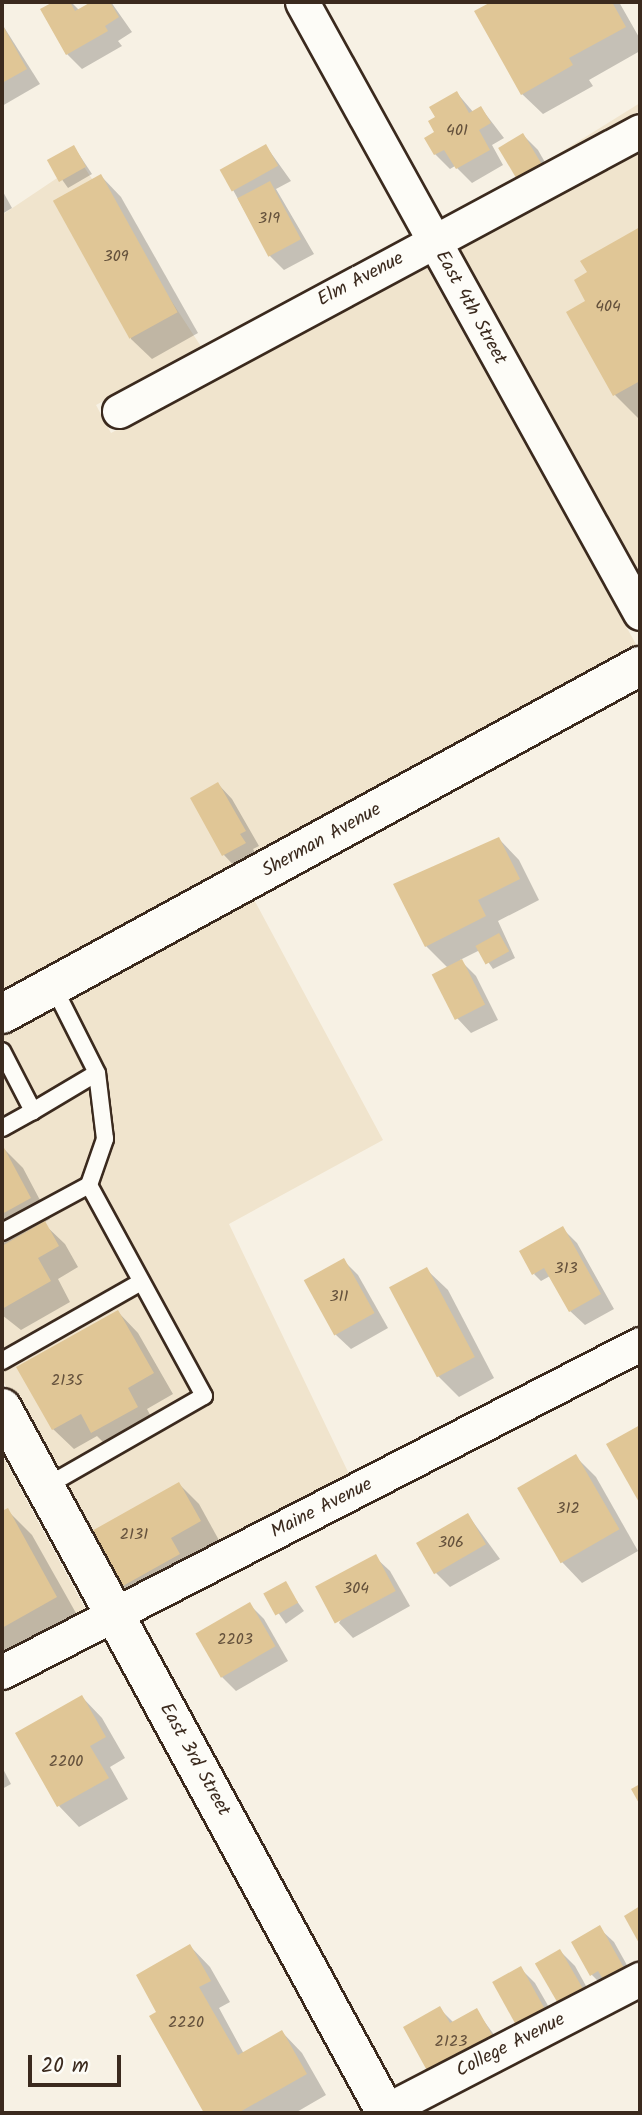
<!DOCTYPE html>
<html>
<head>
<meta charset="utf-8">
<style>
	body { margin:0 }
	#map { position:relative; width:642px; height:2115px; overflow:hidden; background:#f7f1e4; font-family:Kalam,sans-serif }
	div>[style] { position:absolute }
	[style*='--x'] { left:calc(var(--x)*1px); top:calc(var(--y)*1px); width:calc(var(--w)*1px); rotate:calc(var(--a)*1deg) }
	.built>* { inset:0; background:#f0e4cd }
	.shadow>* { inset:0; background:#0003; transform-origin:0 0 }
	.building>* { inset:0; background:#e0c696; transform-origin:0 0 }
	.roads { filter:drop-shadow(2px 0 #3b2a1e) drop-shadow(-2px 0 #3b2a1e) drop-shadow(0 2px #3b2a1e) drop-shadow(0 -2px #3b2a1e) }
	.service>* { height:16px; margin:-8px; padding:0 8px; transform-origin:8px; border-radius:8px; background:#fdfcf7 }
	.minor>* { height:33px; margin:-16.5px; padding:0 16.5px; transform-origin:16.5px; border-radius:16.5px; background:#fdfcf7 }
	.tertiary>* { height:38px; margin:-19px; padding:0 19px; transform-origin:19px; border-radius:19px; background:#fdfcf7 }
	span { translate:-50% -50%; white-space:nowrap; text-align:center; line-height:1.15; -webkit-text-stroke:5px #fdfcf7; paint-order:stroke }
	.number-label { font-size:16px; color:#64513c }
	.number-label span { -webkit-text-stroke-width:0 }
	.street-label { font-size:19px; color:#3b2a1e }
	.frame { position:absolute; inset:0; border:4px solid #3b2a1e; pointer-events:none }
	.scale { position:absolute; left:28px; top:2055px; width:93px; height:32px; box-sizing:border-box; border:4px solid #3b2a1e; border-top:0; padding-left:9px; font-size:21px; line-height:24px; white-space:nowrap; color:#3b2a1e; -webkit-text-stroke:5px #fdfcf7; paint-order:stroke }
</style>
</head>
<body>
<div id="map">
	<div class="built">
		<i style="clip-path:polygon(640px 103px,640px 111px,526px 174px)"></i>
		<i style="clip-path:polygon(640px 149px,640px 577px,457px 246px)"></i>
		<i style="clip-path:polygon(81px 162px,202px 348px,96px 405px,111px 433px,425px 264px,637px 646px,2px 995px,2px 215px)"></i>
		<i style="clip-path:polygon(251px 894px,383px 1140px,229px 1224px,350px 1476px,119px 1595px,2px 1379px,2px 1031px)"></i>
		<i style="clip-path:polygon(2px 1455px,87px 1612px,2px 1654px)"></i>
	</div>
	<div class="shadow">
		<i style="clip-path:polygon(57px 2px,71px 2px,79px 10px,94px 2px,111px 2px,132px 32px,118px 41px,122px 46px,82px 69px,67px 54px,42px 10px)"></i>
		<i style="clip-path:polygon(495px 2px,619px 2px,640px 39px,640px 51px,589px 80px,593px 86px,543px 114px,522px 94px,476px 12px)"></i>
		<i style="clip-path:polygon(2px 24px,40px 84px,2px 106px)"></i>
		<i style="clip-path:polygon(457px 93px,474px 113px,481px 108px,504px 138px,492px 145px,503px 165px,472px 183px,455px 166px,450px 169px,435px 154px,437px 118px)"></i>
		<i style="clip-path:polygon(523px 135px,538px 150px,555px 180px,500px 148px)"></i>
		<i style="clip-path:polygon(266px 146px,291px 181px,276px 189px,314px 254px,284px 270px,269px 255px,233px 190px)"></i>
		<i style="clip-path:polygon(74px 147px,92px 174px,68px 188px,49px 161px)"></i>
		<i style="clip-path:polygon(101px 176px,121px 197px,198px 333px,152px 359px,131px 339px)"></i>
		<i style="clip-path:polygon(2px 190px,12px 208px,2px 214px)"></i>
		<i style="clip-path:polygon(640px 229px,640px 420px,615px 395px,588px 302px,590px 273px,583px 261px)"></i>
		<i style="clip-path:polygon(218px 784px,232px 799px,259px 846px,253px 849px,259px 858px,238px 870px,224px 855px,192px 799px)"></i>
		<i style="clip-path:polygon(499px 839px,519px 860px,539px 900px,498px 921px,515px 958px,493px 969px,480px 950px,460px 960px,476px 976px,498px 1020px,471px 1033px,457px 1018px,448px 968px,426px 946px)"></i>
		<i style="clip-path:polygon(2px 1147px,23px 1168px,50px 1219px,43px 1223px,65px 1244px,78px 1267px,58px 1279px,70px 1302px,21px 1330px,2px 1315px)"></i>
		<i style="clip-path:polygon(562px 1228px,577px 1243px,614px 1309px,585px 1325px,570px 1311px,550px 1276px,541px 1281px,534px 1274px)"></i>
		<i style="clip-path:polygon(343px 1260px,358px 1275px,388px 1328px,351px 1349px,336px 1335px)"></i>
		<i style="clip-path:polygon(427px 1270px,448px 1290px,494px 1378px,459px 1397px,438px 1376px,391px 1289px)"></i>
		<i style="clip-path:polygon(118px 1312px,138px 1333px,173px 1394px,147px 1409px,157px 1428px,113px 1452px,97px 1436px,74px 1449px,53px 1429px)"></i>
		<i style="clip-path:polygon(576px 1457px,596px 1477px,638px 1551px,582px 1583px,562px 1562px)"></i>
		<i style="clip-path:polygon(179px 1484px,199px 1504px,220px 1542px,143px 1607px,123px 1586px,92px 1533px)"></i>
		<i style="clip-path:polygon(7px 1510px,32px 1535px,81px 1622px,2px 1667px,2px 1513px)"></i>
		<i style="clip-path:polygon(468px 1515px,500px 1559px,450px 1587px,436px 1573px)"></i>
		<i style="clip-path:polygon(375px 1557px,390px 1571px,410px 1606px,353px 1638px,339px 1623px)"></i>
		<i style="left:285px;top:1584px;width:33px;height:22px;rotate:55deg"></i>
		<i style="clip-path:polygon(249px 1604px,264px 1619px,288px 1661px,236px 1691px,221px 1676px)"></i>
		<i style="clip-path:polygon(82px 1697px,102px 1718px,125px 1758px,110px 1767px,128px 1799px,79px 1827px,59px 1806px)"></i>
		<i style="clip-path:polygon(2px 1767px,11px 1784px,2px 1789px)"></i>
		<i style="clip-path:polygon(599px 1928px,614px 1942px,637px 1983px,606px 1989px,592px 1975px)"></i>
		<i style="clip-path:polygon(190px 1946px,210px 1967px,230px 2002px,219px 2008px,244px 2054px,282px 2032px,302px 2053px,326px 2095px,295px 2113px,206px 2113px,152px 2016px,159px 2012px)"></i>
		<i style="clip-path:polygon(560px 1951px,575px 1966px,596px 2004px,573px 2017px,559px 2002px,537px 1965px)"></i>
		<i style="clip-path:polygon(520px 1968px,535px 1983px,561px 2028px,535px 2043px)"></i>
		<i style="clip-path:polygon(439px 2008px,454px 2023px,476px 2010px,508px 2054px,446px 2089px)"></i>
	</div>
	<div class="building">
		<i style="clip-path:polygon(53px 2px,70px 2px,75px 11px,91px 2px,110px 2px,119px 17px,105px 26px,108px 31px,66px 55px,40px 9px)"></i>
		<i style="clip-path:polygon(491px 2px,612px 2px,626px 27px,569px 58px,573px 65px,521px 95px,474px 11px)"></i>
		<i style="clip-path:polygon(2px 24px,27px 69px,2px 83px)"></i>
		<i style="clip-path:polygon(457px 91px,469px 113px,481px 106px,491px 123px,479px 130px,490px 150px,456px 169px,444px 150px,434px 155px,424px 138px,434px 132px,428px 121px,435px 117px,429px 107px)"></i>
		<i style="left:523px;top:133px;width:37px;height:29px;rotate:59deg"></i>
		<i style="left:266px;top:144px;width:25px;height:53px;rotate:61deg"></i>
		<i style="left:74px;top:145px;width:25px;height:31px;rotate:61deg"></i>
		<i style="left:101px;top:174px;width:158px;height:55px;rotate:61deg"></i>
		<i style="left:270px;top:181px;width:66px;height:37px;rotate:62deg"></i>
		<i style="clip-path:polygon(640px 227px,640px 381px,613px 396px,566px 312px,585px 301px,574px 280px,587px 272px,580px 261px)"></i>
		<i style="clip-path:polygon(218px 782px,246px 831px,240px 834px,246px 843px,222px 856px,190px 798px)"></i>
		<i style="clip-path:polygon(499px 837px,520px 879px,478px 900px,486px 916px,425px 947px,393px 884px)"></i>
		<i style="left:499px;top:933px;width:21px;height:27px;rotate:61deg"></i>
		<i style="left:462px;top:959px;width:51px;height:34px;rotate:63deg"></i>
		<i style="clip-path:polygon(2px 1144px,31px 1198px,2px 1214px)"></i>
		<i style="clip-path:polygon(45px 1221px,59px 1246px,38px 1258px,51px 1281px,2px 1309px,2px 1246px)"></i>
		<i style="clip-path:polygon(563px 1226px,601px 1294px,569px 1312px,544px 1268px,532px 1275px,519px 1251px)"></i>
		<i style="left:344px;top:1258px;width:63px;height:46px;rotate:61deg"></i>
		<i style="left:427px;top:1267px;width:102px;height:43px;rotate:62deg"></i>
		<i style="clip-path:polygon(118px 1310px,154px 1373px,128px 1388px,138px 1407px,91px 1433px,81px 1414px,52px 1430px,16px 1367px)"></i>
		<i style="clip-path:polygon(640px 1425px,640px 1504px,606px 1444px)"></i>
		<i style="left:576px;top:1454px;width:87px;height:68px;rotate:60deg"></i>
		<i style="clip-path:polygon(179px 1482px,201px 1521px,171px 1538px,180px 1554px,121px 1587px,90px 1532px)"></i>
		<i style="clip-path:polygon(8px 1508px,57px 1597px,2px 1628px,2px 1511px)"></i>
		<i style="left:468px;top:1513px;width:36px;height:60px;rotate:60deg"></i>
		<i style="left:376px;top:1554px;width:42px;height:69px;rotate:62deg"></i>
		<i style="left:286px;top:1581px;width:25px;height:26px;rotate:61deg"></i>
		<i style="left:250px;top:1602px;width:51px;height:63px;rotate:60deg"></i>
		<i style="clip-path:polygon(82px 1695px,106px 1737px,90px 1746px,109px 1778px,57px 1807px,15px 1733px)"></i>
		<i style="clip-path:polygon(640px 1784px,640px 1805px,631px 1789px)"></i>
		<i style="clip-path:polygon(640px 1906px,640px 1945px,624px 1916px)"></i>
		<i style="clip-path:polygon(600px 1925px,624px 1968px,603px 1979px,598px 1971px,590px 1976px,571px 1942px)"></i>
		<i style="clip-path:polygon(190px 1944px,211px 1981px,199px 1987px,238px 2055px,282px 2030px,307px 2074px,238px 2113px,204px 2113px,149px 2016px,156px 2012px,136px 1975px)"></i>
		<i style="left:560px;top:1949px;width:46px;height:29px;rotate:60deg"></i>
		<i style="left:521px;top:1966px;width:54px;height:33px;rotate:61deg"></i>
		<i style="clip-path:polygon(440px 2006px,450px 2023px,477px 2008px,495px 2040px,430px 2076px,403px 2027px)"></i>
	</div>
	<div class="roads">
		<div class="service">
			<i style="--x:2;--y:1051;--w:68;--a:62.7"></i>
			<i style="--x:33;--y:1111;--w:35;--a:151"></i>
			<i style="--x:33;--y:1111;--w:74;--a:-30.7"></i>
			<i style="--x:2;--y:1232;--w:99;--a:-28.4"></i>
			<i style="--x:2;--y:1361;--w:160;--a:-29.6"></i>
			<i style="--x:45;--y:1487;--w:183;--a:-29.8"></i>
			<i style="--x:204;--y:1396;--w:240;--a:-118.6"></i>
			<i style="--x:89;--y:1185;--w:49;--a:-70.8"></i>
			<i style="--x:105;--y:1139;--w:66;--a:-96.9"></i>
			<i style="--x:97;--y:1073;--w:95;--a:-116.8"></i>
		</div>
		<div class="minor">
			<i style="--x:302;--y:2;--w:698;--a:61.05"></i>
			<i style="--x:119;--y:411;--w:591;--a:-28.25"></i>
			<i style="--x:2;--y:1672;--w:717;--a:-27.21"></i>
			<i style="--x:381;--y:2113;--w:292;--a:-27.4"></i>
		</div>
		<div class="tertiary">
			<i style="--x:2;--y:1014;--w:727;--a:-28.61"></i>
			<i style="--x:2;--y:1408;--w:803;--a:61.42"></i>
		</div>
	</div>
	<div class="number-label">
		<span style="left:457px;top:131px">401</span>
		<span style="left:269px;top:219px">319</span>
		<span style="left:116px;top:257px">309</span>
		<span style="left:608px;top:307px">404</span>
		<span style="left:566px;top:1269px">313</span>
		<span style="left:339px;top:1297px">311</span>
		<span style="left:67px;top:1381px">2135</span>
		<span style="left:568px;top:1509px">312</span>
		<span style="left:134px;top:1535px">2131</span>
		<span style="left:451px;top:1543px">306</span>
		<span style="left:356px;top:1589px">304</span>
		<span style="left:235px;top:1640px">2203</span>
		<span style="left:66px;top:1762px">2200</span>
		<span style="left:186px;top:2023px">2220</span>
		<span style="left:451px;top:2042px">2123</span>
	</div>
	<div class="street-label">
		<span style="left:361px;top:280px;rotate:-28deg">Elm Avenue</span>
		<span style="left:470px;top:308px;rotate:61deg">East 4th Street</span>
		<span style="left:322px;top:841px;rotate:-29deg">Sherman Avenue</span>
		<span style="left:322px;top:1509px;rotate:-27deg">Maine Avenue</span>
		<span style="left:194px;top:1760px;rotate:61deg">East 3rd Street</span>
		<span style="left:511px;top:2046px;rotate:-27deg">College Avenue</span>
	</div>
	<div class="frame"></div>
	<div class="scale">20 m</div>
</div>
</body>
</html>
